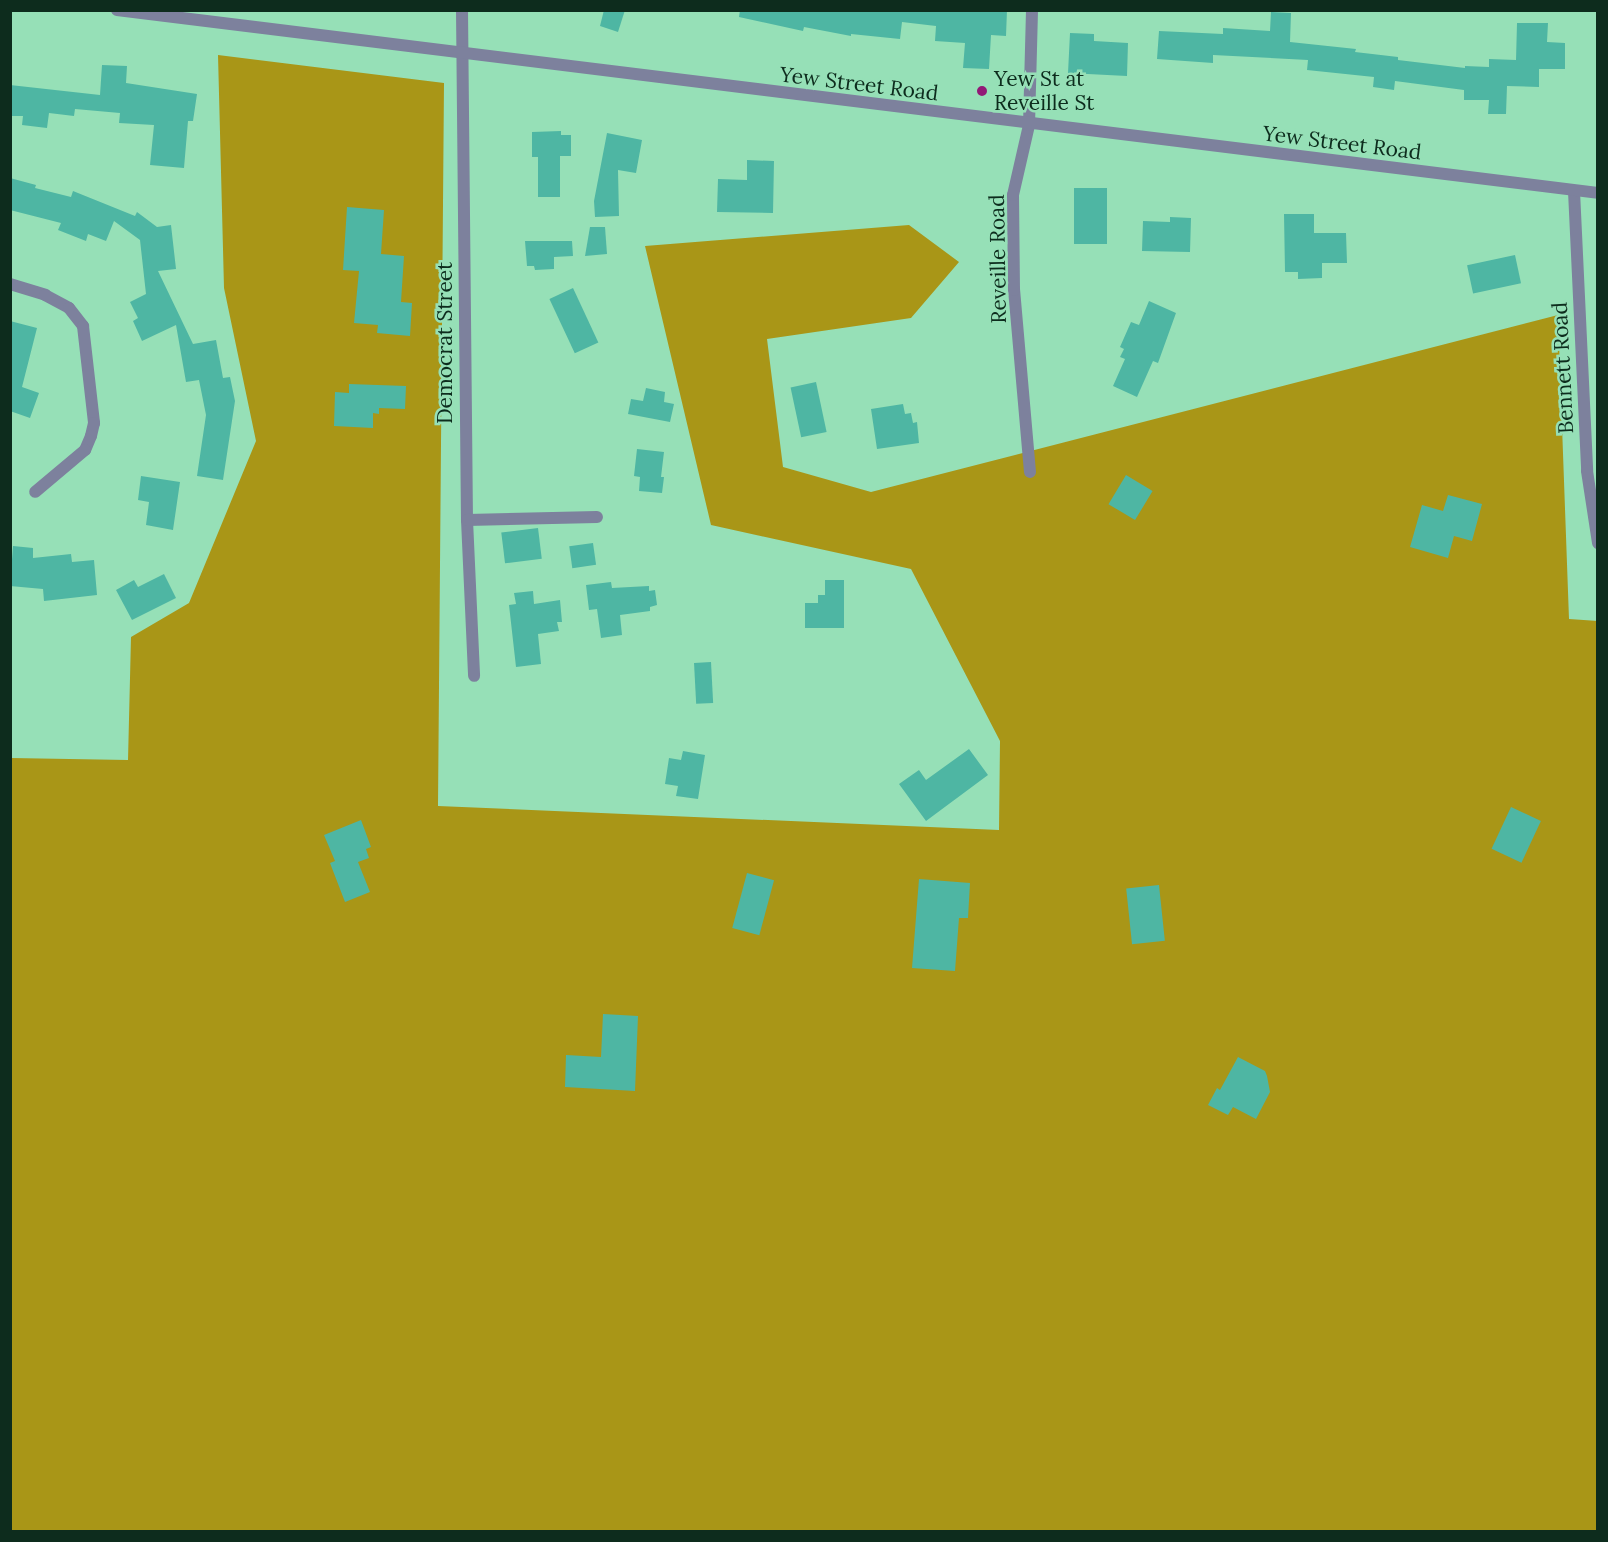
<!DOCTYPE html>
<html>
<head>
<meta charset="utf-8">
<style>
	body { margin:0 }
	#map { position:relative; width:1608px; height:1542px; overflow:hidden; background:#96e0b7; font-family:Lora,serif }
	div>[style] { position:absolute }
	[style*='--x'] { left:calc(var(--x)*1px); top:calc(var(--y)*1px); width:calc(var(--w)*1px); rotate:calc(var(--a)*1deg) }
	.forest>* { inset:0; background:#a99617 }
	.building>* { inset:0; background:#4eb6a3; transform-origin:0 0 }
	.minor>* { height:12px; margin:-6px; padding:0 6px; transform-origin:6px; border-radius:6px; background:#7d819d }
	.tertiary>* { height:12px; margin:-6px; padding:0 6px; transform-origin:6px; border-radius:6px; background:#7d819d }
	.dots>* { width:16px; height:16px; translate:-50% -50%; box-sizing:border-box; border:3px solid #96e0b7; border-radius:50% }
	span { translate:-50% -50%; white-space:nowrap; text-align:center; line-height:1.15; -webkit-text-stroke:5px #96e0b7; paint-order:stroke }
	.poi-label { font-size:21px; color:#0d2c1d }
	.left { translate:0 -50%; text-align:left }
	.street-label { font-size:21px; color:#0d2c1d }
	.frame { position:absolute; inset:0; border:12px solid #0d2c1d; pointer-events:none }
</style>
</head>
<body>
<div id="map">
	<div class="forest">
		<i style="clip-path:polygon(218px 55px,444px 83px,438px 806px,999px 830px,1000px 741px,911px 569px,711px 525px,645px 246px,909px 225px,959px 262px,911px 318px,767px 339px,783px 467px,871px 492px,1558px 315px,1569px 619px,1598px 621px,1597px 1531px,11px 1532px,11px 758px,128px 760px,131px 637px,189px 603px,256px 441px,224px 288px)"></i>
	</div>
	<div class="building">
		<i style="clip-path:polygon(604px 10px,625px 10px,618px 32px,600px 26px)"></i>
		<i style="clip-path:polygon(740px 10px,1007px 10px,1006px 36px,991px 35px,989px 69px,963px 68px,965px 43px,935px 41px,936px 26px,902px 22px,900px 39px,851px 34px,851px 36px,804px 27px,803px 31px,739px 17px)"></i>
		<i style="clip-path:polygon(1271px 12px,1291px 13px,1290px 42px,1356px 49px,1355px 52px,1398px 57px,1398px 60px,1465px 68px,1465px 66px,1489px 67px,1489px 59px,1516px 60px,1517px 23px,1548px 23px,1547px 42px,1565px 43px,1565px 69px,1539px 69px,1539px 87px,1507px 86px,1506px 114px,1488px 114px,1489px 100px,1464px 100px,1464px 90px,1395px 81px,1394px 90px,1373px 87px,1374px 77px,1307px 70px,1308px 60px,1213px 55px,1213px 63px,1157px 59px,1159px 31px,1223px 34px,1223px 28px,1270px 31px)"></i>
		<i style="clip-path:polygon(1070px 33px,1094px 34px,1094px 41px,1128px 43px,1127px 76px,1068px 73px)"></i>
		<i style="clip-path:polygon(102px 65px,127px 66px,126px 83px,197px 94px,193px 121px,188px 121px,184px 168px,150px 165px,154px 125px,119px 123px,120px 113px,75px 109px,74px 116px,49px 113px,47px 128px,22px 125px,23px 116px,10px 116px,10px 85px,100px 95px)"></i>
		<i style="clip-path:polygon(561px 131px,561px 135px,571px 135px,571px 156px,560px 156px,560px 197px,538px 197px,538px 157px,532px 157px,532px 132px)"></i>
		<i style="clip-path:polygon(607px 133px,642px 140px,636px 173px,618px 170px,619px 216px,595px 217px,594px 201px)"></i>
		<i style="clip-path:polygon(747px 160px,774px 161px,773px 213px,717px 212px,718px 179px,747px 180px)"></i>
		<i style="clip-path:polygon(10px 178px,36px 185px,35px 188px,71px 197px,73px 191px,135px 216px,137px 212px,157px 227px,171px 225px,176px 269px,158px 271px,193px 344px,216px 340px,223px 378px,230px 377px,235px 401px,223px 480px,197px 476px,206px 415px,199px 380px,186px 382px,176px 325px,142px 341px,133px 321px,138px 318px,130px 302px,146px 294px,140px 240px,114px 221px,106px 241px,88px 234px,86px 241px,58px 230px,61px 223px,10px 210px)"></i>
		<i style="left:1074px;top:188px;width:33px;height:56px"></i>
		<i style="clip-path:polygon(347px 207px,384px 210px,381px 254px,404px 256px,401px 302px,412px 303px,410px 336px,377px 333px,378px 325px,354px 323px,359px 271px,343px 270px)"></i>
		<i style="clip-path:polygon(1284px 214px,1314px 214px,1314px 233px,1346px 233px,1347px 263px,1322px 263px,1322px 278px,1298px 279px,1298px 272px,1285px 272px)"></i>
		<i style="clip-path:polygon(1170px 217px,1191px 218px,1190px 252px,1142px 251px,1143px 221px,1170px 222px)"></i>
		<i style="clip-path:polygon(590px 227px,605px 227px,607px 254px,585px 256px)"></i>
		<i style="clip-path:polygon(525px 241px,572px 241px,573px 256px,554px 257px,554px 269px,535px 270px,534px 266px,527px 266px)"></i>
		<i style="left:1515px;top:255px;width:29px;height:49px;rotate:78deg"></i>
		<i style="left:573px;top:288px;width:60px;height:26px;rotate:65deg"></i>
		<i style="clip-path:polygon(1149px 301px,1176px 313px,1158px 363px,1153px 361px,1137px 397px,1113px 386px,1125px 359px,1120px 357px,1124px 349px,1120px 347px,1131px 322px,1139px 325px)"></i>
		<i style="clip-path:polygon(10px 321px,37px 328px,22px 387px,39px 393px,30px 418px,10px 411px)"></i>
		<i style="left:816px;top:382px;width:51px;height:26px;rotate:78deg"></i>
		<i style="clip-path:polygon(349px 384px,406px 386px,405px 409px,379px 408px,379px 414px,373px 413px,373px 428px,334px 426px,335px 392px,349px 393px)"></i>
		<i style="clip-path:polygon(646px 388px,665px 392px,664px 402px,674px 404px,670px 422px,628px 414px,631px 399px,643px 401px)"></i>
		<i style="clip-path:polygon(903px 404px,905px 414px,911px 413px,913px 423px,917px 422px,919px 443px,877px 449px,871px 409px)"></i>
		<i style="clip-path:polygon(637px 449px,664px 452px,661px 477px,664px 477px,662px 493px,639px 491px,640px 477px,634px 476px)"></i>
		<i style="left:1126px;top:475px;width:31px;height:34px;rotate:31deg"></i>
		<i style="clip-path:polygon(141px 476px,180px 482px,173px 530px,146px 525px,149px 502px,138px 500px)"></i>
		<i style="clip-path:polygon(1448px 495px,1482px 504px,1472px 541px,1454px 536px,1448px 558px,1410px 547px,1422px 505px,1443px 511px)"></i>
		<i style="left:538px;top:528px;width:31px;height:37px;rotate:83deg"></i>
		<i style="left:593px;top:543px;width:22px;height:24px;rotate:82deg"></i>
		<i style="clip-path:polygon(13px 546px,33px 548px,33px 558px,71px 554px,72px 562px,94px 560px,97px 595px,44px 601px,43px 589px,10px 586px)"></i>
		<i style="clip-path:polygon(164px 574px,176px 598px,132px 620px,116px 590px,134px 580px,138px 587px)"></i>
		<i style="clip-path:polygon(825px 580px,844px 580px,844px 628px,805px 628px,805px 603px,818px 603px,818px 595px,825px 595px)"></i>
		<i style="clip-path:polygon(611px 582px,612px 588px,649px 586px,649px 591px,655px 590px,657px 605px,650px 607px,650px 611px,620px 615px,622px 635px,601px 638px,597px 609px,589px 610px,586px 585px)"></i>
		<i style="clip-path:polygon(533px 591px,534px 604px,560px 600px,562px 622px,557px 622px,559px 631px,538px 634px,541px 664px,516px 667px,509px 605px,516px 604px,514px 593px)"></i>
		<i style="left:711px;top:662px;width:41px;height:17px;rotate:87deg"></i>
		<i style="clip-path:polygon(969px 749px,988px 775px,926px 821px,899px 784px,919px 770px,926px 780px)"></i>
		<i style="clip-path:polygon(683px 751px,705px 755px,698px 799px,676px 796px,678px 786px,665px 784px,669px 758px,681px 760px)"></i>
		<i style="left:1511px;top:807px;width:33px;height:46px;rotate:25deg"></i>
		<i style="clip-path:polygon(361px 820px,371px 847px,366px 849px,369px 858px,358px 862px,370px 892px,345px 902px,330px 863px,335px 861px,324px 835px)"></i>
		<i style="left:747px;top:873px;width:28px;height:57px;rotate:15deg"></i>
		<i style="clip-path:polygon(919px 879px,970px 883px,968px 918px,959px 918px,955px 971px,912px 968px)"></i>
		<i style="left:1159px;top:885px;width:56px;height:33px;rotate:84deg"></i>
		<i style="clip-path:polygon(603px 1014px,638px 1016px,635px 1091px,565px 1087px,566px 1055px,601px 1057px)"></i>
		<i style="clip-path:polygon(1238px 1057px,1265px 1071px,1267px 1076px,1270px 1092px,1256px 1119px,1233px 1107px,1228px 1115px,1208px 1105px,1217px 1088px,1220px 1090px)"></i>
	</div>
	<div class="minor">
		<i style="--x:462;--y:10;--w:510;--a:89.44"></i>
		<i style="--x:467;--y:520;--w:156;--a:87.4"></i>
		<i style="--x:1574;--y:191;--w:280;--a:87.3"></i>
		<i style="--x:1587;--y:471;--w:73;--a:81.3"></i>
		<i style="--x:10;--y:284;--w:37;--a:17"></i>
		<i style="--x:45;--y:295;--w:27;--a:28"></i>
		<i style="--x:69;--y:308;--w:23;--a:52"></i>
		<i style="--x:83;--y:326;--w:98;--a:83.5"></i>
		<i style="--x:94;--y:423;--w:13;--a:103"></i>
		<i style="--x:91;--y:436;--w:15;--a:113"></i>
		<i style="--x:85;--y:450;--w:65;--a:140"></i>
		<i style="--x:1030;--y:472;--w:183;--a:-95"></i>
		<i style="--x:1014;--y:290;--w:95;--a:-90.6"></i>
		<i style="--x:1013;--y:195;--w:72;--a:-77.1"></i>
		<i style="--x:1029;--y:125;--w:115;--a:-88.5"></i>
		<i style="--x:467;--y:520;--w:130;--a:-1.3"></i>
	</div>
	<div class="tertiary">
		<i style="--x:117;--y:10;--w:1492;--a:7.04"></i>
	</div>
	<div class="dots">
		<i style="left:982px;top:91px;background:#921976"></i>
	</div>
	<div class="poi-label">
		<span class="left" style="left:994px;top:91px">Yew St at<br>Reveille St</span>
	</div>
	<div class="street-label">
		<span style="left:859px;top:84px;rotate:7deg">Yew Street Road</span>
		<span style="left:1342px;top:143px;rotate:7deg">Yew Street Road</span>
		<span style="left:998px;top:259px;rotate:-91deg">Reveille Road</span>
		<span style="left:445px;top:343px;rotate:-90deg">Democrat Street</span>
		<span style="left:1563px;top:368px;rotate:-93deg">Bennett Road</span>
	</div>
	<div class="frame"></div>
</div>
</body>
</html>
